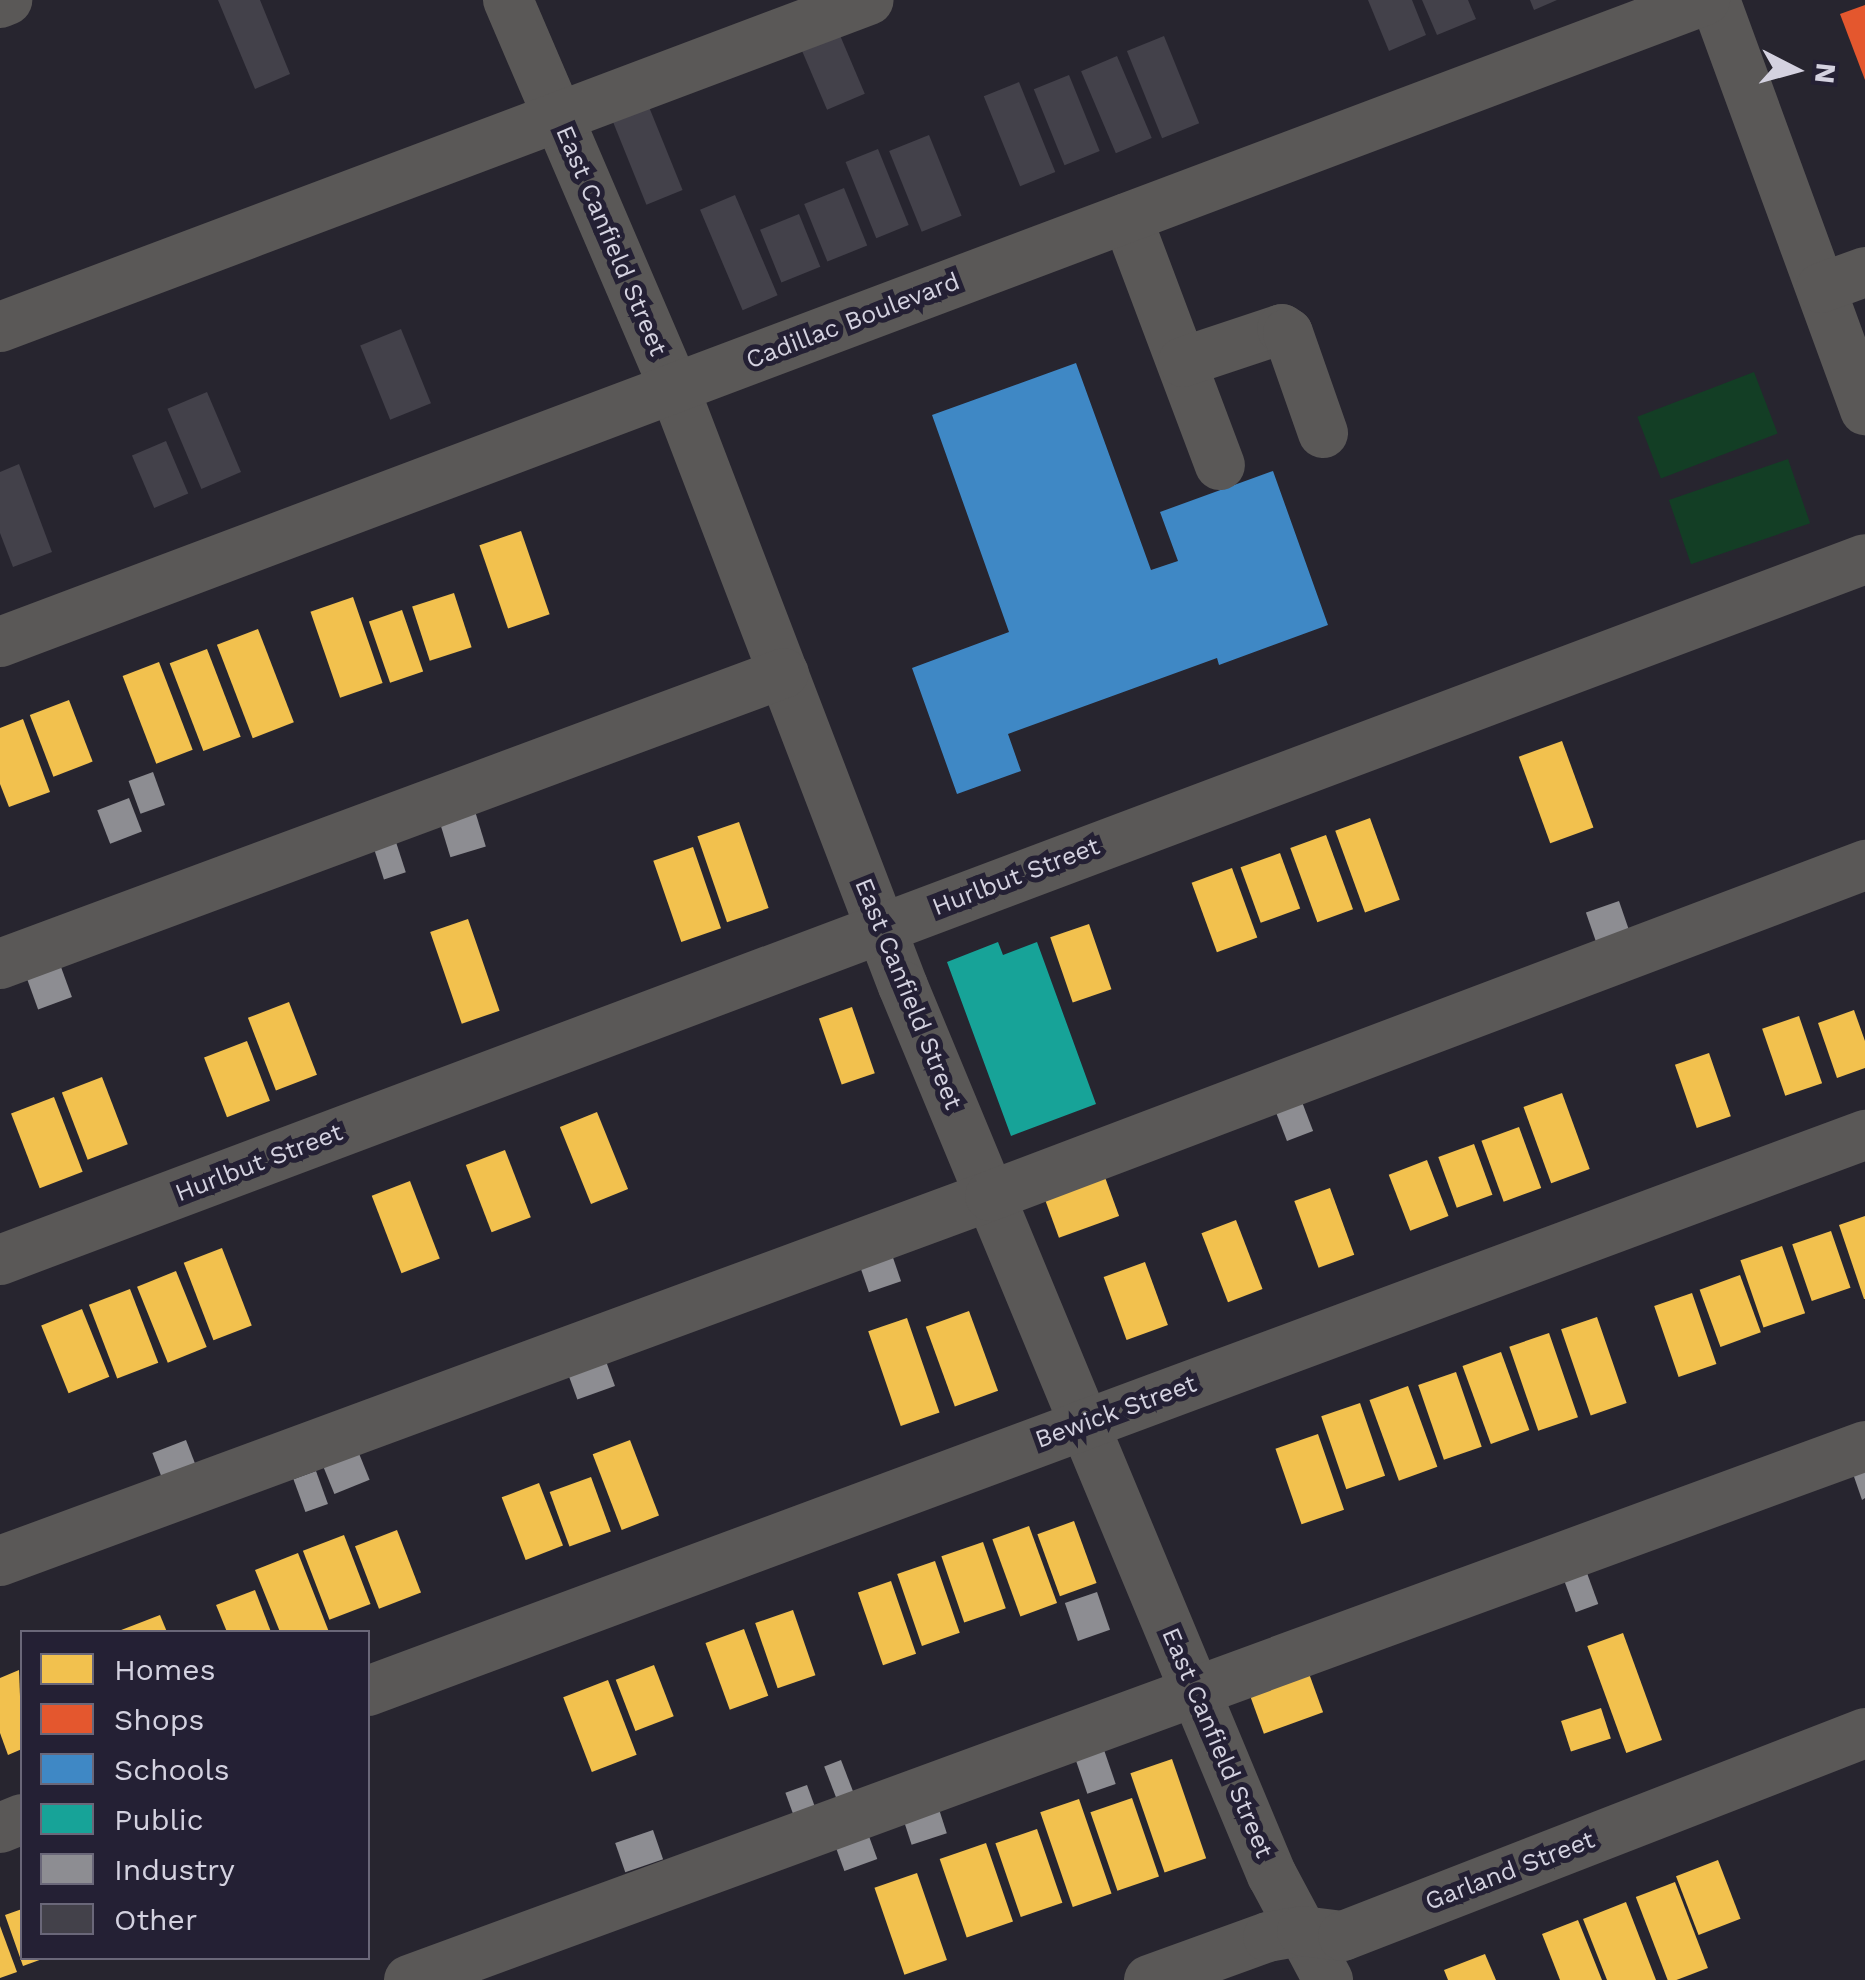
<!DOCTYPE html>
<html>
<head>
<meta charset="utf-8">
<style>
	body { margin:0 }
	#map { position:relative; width:1865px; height:1980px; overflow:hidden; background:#27252f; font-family:"Work Sans",sans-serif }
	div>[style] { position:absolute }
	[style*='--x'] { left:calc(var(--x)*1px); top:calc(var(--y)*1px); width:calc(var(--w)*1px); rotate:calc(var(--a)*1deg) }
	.green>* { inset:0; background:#133e25; transform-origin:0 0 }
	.homes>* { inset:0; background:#f2c14e; transform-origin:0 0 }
	.shops>* { inset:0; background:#e4572e }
	.schools>* { inset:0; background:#3f88c5 }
	.public>* { inset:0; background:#17a398 }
	.industry>* { inset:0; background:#8d8d92; transform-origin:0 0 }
	.building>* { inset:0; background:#43414a; transform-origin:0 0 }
	.minor>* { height:50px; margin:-25px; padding:0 25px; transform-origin:25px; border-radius:25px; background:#5a5857 }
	span { translate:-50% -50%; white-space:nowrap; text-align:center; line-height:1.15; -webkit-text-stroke:10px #242034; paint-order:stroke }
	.street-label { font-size:25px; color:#d4d2e0 }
	.legend { position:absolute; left:20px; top:1630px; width:350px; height:330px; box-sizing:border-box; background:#242034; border:2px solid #6a6779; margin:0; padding:12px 18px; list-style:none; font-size:30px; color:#d4d2e0 }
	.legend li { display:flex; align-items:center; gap:20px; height:50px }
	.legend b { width:50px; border:2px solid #6a6779 }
	.north { position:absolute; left:1745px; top:20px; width:100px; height:100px; -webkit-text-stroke:8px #242034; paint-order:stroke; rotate:96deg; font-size:28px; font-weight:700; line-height:40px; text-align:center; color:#d4d2e0 }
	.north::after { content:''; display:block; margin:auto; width:35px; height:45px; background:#d4d2e0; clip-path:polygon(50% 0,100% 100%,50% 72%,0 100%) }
</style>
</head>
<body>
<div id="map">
	<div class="green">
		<i style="left:1754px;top:372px;width:66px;height:125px;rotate:69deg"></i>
		<i style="left:1788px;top:459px;width:68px;height:126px;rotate:71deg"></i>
	</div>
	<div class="homes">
		<i style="left:521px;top:531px;width:88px;height:44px;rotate:71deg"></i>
		<i style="left:454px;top:593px;width:57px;height:44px;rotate:72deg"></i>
		<i style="left:353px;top:597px;width:91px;height:45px;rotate:71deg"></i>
		<i style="left:402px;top:610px;width:65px;height:35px;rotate:71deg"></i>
		<i style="left:258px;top:629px;width:100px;height:44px;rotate:69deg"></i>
		<i style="left:207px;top:649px;width:94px;height:40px;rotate:69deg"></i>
		<i style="left:159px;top:662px;width:94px;height:39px;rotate:69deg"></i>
		<i style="left:69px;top:700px;width:66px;height:42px;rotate:69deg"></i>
		<i style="clip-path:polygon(23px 719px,50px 792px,9px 807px,0 784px,0 728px)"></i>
		<i style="left:1562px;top:741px;width:92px;height:46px;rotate:70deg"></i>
		<i style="left:1370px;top:818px;width:87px;height:37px;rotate:70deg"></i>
		<i style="left:739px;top:822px;width:91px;height:44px;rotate:71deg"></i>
		<i style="left:1326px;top:835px;width:79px;height:38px;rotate:70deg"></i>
		<i style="left:693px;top:847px;width:86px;height:42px;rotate:71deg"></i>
		<i style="left:1280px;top:853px;width:59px;height:42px;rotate:70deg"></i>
		<i style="left:1232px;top:868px;width:74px;height:43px;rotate:70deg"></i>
		<i style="left:468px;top:919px;width:97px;height:40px;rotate:71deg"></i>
		<i style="left:1089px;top:924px;width:69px;height:41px;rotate:71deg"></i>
		<i style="left:289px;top:1002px;width:78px;height:44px;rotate:69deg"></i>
		<i style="left:852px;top:1007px;width:70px;height:35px;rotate:71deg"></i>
		<i style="clip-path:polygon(1854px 1010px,1865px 1041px,1865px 1068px,1837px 1078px,1818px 1023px)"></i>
		<i style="left:1799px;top:1016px;width:71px;height:39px;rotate:71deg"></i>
		<i style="left:247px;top:1041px;width:64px;height:46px;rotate:69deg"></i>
		<i style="left:1709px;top:1053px;width:67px;height:36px;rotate:71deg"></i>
		<i style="left:102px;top:1077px;width:72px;height:43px;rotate:69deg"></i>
		<i style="left:1562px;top:1093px;width:81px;height:41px;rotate:70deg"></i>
		<i style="left:54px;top:1097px;width:80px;height:46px;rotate:69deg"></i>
		<i style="left:597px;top:1112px;width:83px;height:40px;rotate:68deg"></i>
		<i style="left:1519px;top:1127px;width:65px;height:40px;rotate:70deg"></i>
		<i style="left:1474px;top:1144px;width:54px;height:38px;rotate:70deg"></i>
		<i style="left:505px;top:1150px;width:72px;height:42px;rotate:69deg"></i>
		<i style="left:1427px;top:1160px;width:60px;height:41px;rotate:69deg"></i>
		<i style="left:1102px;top:1169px;width:50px;height:64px;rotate:70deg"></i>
		<i style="left:410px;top:1181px;width:83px;height:41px;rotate:69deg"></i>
		<i style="left:1330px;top:1188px;width:71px;height:38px;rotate:70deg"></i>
		<i style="clip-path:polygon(1865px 1216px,1865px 1299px,1864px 1299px,1839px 1225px)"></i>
		<i style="left:1236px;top:1220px;width:74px;height:37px;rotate:69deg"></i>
		<i style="left:1831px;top:1231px;width:60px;height:41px;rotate:71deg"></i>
		<i style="left:1782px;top:1246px;width:71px;height:44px;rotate:71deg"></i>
		<i style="left:222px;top:1248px;width:83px;height:41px;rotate:69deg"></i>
		<i style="left:1145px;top:1262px;width:67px;height:44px;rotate:70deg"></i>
		<i style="left:176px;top:1271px;width:82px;height:42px;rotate:68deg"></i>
		<i style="left:1740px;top:1275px;width:61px;height:43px;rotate:70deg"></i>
		<i style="left:130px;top:1289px;width:79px;height:44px;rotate:69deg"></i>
		<i style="left:1692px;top:1293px;width:75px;height:40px;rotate:71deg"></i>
		<i style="left:82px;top:1309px;width:73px;height:44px;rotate:68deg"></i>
		<i style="left:969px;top:1311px;width:85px;height:46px;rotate:70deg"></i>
		<i style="left:1597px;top:1317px;width:91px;height:38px;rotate:71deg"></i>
		<i style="left:907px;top:1318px;width:100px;height:41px;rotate:71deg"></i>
		<i style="left:1549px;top:1333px;width:89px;height:42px;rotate:71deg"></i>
		<i style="left:1501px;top:1352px;width:83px;height:41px;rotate:70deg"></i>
		<i style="left:1456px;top:1372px;width:79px;height:40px;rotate:71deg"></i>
		<i style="left:1408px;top:1386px;width:86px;height:41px;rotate:70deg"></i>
		<i style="left:1360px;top:1403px;width:77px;height:41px;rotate:71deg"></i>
		<i style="left:1318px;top:1434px;width:80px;height:45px;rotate:71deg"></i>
		<i style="left:630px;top:1440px;width:81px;height:40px;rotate:69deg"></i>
		<i style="left:591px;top:1477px;width:58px;height:44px;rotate:70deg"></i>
		<i style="left:539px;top:1483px;width:67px;height:40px;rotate:69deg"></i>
		<i style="left:1074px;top:1521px;width:66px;height:39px;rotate:70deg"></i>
		<i style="left:1029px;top:1526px;width:82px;height:39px;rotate:70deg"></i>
		<i style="left:397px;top:1530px;width:67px;height:45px;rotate:69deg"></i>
		<i style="left:344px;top:1535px;width:74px;height:44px;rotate:69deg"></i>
		<i style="left:983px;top:1542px;width:70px;height:44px;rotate:71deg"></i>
		<i style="clip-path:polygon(298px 1553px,329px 1632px,280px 1632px,255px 1570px)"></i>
		<i style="left:935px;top:1561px;width:76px;height:40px;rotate:71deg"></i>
		<i style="left:891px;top:1581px;width:77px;height:35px;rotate:71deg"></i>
		<i style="clip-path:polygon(255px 1590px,271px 1632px,227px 1632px,216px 1605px)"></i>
		<i style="left:793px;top:1610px;width:69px;height:40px;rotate:71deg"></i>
		<i style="clip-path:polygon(160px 1615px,167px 1632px,116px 1632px)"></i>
		<i style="left:744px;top:1629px;width:71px;height:41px;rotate:70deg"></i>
		<i style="left:1623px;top:1633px;width:114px;height:38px;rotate:70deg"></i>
		<i style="left:654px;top:1665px;width:55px;height:41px;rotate:69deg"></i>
		<i style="left:1307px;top:1668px;width:47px;height:63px;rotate:70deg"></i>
		<i style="clip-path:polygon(19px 1670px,22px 1749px,8px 1755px,0 1733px,0 1678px)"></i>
		<i style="left:608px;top:1680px;width:80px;height:48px;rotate:69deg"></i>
		<i style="left:1601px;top:1708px;width:32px;height:42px;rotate:72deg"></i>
		<i style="left:1172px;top:1759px;width:105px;height:44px;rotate:71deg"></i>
		<i style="left:1132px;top:1798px;width:83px;height:44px;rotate:71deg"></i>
		<i style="left:1079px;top:1799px;width:100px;height:41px;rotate:71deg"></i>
		<i style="left:1037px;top:1829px;width:78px;height:44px;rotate:71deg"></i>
		<i style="left:986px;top:1843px;width:83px;height:49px;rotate:71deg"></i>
		<i style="left:1718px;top:1860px;width:63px;height:45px;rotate:69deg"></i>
		<i style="left:917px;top:1873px;width:92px;height:45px;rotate:71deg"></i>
		<i style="left:1675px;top:1882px;width:92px;height:42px;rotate:69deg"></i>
		<i style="clip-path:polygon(1626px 1902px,1656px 1980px,1607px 1980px,1583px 1919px)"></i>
		<i style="clip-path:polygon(22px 1909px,22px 1958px,45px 1958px,23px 1966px,5px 1915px)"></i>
		<i style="clip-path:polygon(1578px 1920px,1602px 1980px,1560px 1980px,1542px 1934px)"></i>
		<i style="clip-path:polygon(0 1926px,17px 1972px,0 1978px)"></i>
		<i style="clip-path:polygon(1485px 1954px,1496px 1980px,1448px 1980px,1444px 1970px)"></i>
	</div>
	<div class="shops">
		<i style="clip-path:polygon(1865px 5px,1865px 80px,1840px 14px)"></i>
	</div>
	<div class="schools">
		<i style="clip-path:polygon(1076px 363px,1151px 570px,1178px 561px,1160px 512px,1273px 471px,1328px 625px,1219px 665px,1217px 658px,1008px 734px,1021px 771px,957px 794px,912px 668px,1009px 632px,932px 415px)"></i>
	</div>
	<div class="public">
		<i style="clip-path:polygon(998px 942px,1003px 955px,1037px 942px,1096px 1104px,1011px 1136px,947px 962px)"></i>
	</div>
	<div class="industry">
		<i style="left:153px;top:772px;width:35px;height:26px;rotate:70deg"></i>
		<i style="left:129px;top:798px;width:36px;height:34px;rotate:69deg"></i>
		<i style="left:475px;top:811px;width:37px;height:37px;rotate:73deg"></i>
		<i style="left:395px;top:839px;width:35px;height:23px;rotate:72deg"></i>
		<i style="left:1619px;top:901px;width:39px;height:35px;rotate:71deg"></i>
		<i style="left:61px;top:967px;width:32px;height:36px;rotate:70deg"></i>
		<i style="left:1302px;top:1102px;width:31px;height:28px;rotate:69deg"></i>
		<i style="left:890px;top:1249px;width:34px;height:34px;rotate:71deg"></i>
		<i style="left:603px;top:1353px;width:35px;height:40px;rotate:70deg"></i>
		<i style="left:186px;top:1440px;width:30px;height:36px;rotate:69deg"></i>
		<i style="left:358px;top:1451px;width:31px;height:38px;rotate:68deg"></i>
		<i style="clip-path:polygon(1865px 1463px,1865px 1498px,1862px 1500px,1851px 1468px)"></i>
		<i style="left:316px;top:1471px;width:35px;height:24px;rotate:70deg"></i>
		<i style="left:1587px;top:1573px;width:33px;height:24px;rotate:70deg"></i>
		<i style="left:1097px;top:1592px;width:40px;height:34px;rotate:71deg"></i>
		<i style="left:1103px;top:1747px;width:39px;height:30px;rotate:71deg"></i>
		<i style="left:841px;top:1760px;width:34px;height:18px;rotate:69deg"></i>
		<i style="left:807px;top:1785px;width:30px;height:23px;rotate:70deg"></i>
		<i style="left:936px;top:1800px;width:35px;height:37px;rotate:72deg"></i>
		<i style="left:866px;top:1828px;width:33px;height:35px;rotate:70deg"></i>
		<i style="left:653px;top:1830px;width:31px;height:40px;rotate:71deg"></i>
	</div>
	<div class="building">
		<i style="clip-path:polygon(218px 0,260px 0,290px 74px,255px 89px)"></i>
		<i style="clip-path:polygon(1368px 0,1412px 0,1426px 35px,1389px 51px)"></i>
		<i style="clip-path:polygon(1422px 0,1468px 0,1476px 19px,1437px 35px)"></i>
		<i style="clip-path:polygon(1530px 0,1557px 0,1534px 10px)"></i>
		<i style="left:839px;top:33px;width:66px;height:41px;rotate:67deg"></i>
		<i style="left:1164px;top:36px;width:94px;height:40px;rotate:68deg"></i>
		<i style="left:1117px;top:56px;width:89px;height:39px;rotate:67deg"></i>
		<i style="left:1069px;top:75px;width:82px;height:38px;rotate:68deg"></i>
		<i style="left:1019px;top:82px;width:97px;height:38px;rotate:68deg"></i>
		<i style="left:647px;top:102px;width:95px;height:39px;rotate:68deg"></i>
		<i style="left:929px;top:135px;width:87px;height:43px;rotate:68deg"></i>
		<i style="left:878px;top:149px;width:82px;height:35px;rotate:68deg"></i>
		<i style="left:844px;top:188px;width:62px;height:43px;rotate:68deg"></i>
		<i style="left:735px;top:195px;width:109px;height:38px;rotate:67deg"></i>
		<i style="left:799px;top:214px;width:57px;height:42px;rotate:68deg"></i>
		<i style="left:401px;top:329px;width:80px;height:44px;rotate:68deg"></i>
		<i style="left:207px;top:392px;width:87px;height:43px;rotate:67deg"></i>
		<i style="left:166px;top:441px;width:57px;height:37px;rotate:67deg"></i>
		<i style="clip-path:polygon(19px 464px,52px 552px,13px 567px,0 533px,0 472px)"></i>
	</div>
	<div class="minor">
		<i style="--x:508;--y:0;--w:422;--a:66.8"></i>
		<i style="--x:674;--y:388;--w:640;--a:69.05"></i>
		<i style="--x:903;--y:986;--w:474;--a:67.5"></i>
		<i style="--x:1084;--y:1424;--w:489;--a:67.4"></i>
		<i style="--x:1272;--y:1875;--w:119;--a:61.9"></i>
		<i style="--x:1715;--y:0;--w:437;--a:69.9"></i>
		<i style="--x:0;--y:3;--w:8;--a:-23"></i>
		<i style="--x:1127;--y:218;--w:264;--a:69.4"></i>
		<i style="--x:1821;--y:288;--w:47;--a:-20"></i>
		<i style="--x:0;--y:327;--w:928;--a:-20.62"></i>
		<i style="--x:1183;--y:362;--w:104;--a:-18.4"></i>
		<i style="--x:1282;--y:329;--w:7;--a:34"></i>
		<i style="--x:1288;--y:333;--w:106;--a:70.7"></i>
		<i style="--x:0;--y:642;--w:1822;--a:-20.63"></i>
		<i style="--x:0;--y:964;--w:836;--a:-20.36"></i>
		<i style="--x:0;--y:1260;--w:1992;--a:-20.6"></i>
		<i style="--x:0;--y:1561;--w:1055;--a:-20.24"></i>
		<i style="--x:990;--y:1196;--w:936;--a:-20.72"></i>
		<i style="--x:368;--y:1691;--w:1597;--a:-20.38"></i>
		<i style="--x:0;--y:1828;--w:24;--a:-22"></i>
		<i style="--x:409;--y:1980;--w:1551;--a:-20.14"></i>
		<i style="--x:1149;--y:1980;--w:127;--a:-19.9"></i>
		<i style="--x:1268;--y:1937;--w:35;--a:-10"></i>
		<i style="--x:1302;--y:1931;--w:41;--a:7"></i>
		<i style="--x:1343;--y:1936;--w:560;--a:-21.25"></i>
	</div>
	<div class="street-label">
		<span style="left:611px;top:241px;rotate:67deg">East Canfield Street</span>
		<span style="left:853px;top:321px;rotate:-21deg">Cadillac Boulevard</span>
		<span style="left:1016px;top:877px;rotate:-21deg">Hurlbut Street</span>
		<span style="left:908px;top:994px;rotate:68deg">East Canfield Street</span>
		<span style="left:259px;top:1163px;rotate:-21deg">Hurlbut Street</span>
		<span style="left:1116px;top:1412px;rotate:-20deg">Bewick Street</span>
		<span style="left:1217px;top:1743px;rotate:67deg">East Canfield Street</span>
		<span style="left:1510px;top:1871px;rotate:-21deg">Garland Street</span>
	</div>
	<ul class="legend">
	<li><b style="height:28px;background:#f2c14e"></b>Homes</li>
	<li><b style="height:28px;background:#e4572e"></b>Shops</li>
	<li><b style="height:28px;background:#3f88c5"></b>Schools</li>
	<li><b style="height:28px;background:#17a398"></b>Public</li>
	<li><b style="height:28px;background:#8d8d92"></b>Industry</li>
	<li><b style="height:28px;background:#43414a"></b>Other</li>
	</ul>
	<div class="north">N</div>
</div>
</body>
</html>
